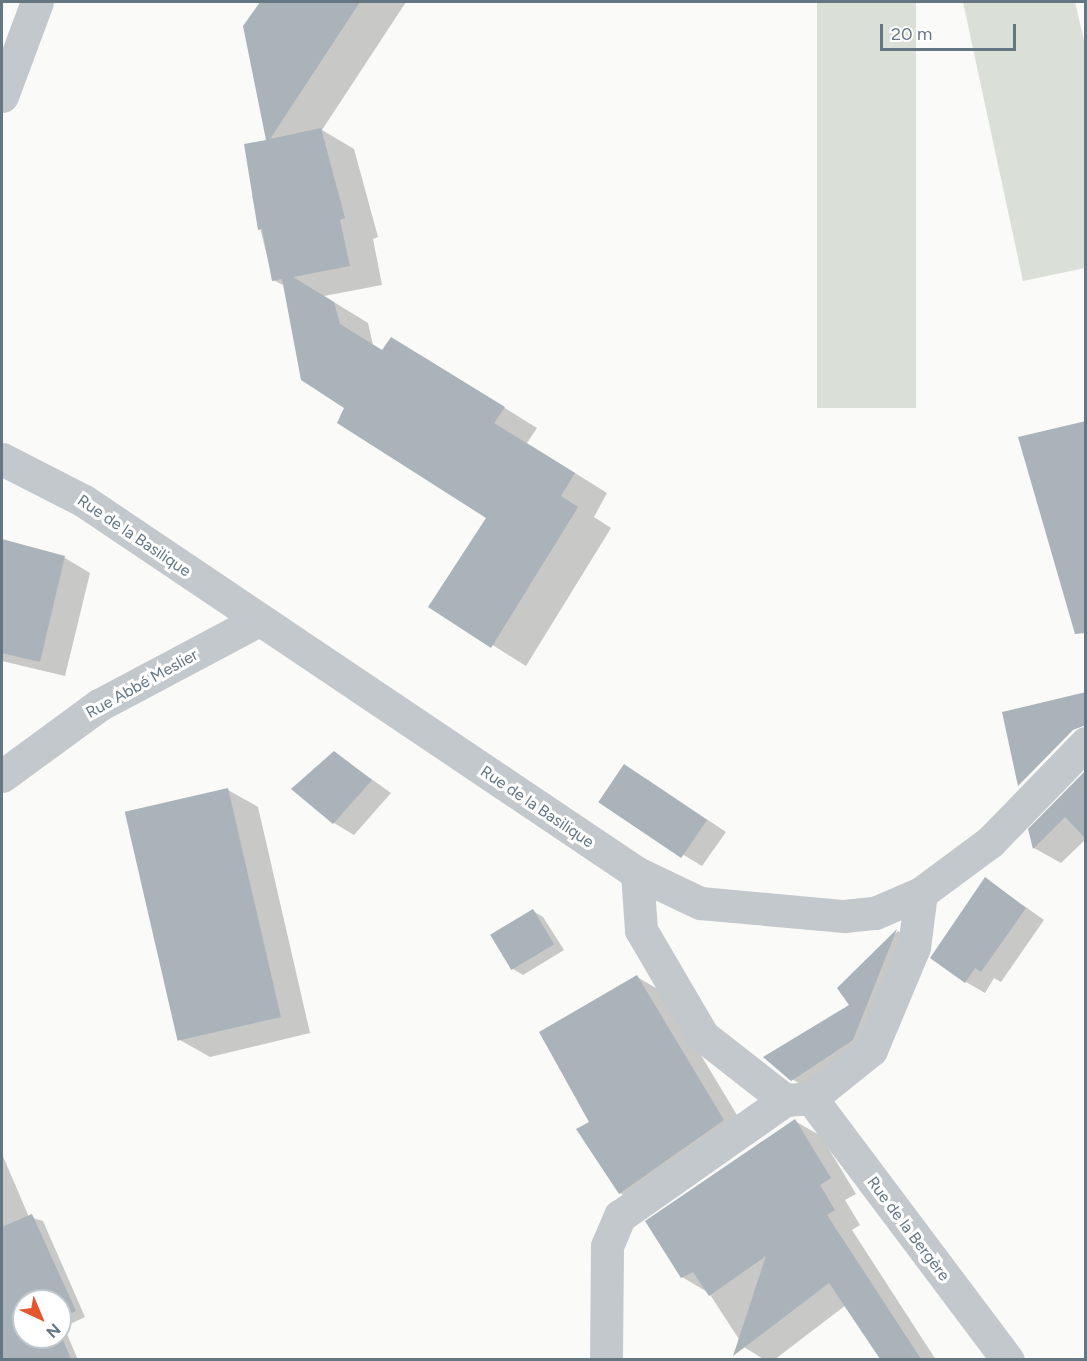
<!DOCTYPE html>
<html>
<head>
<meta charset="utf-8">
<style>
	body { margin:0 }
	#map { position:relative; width:1087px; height:1361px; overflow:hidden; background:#fafaf8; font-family:Figtree,sans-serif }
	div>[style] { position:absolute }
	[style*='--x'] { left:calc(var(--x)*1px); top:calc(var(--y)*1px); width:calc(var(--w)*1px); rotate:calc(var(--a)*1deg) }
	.green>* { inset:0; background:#dadfd7; transform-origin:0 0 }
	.shadow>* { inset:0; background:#0003 }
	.building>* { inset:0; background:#aab3b9; transform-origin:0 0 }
	.minor>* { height:33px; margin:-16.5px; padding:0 16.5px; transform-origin:16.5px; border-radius:16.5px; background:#c3c8cc }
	span { translate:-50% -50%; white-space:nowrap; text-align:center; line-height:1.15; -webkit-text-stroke:6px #fff; paint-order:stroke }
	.street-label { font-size:16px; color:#657683 }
	.frame { position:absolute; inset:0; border:3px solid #657683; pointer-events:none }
	.north { position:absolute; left:12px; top:1289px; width:60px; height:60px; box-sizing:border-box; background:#fff; border:2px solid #c1c8cd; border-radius:50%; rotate:136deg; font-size:16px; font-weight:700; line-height:24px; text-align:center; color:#657683 }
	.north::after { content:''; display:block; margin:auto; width:21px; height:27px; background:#e4572e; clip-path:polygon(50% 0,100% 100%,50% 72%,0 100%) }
	.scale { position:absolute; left:880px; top:24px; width:136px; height:27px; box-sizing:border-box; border:3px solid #657683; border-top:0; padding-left:8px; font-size:18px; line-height:21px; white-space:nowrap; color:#657683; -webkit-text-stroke:4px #fff; paint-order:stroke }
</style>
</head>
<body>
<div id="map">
	<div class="green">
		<i style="left:817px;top:2px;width:99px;height:406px"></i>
		<i style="clip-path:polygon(963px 2px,1075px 2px,1086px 49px,1085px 268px,1023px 281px)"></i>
	</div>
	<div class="shadow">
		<i style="clip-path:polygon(262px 2px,406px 2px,322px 130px,354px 149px,378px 237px,373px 239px,382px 285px,324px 296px,368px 323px,373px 345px,383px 351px,425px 358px,537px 428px,527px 443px,607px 493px,594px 517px,611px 528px,526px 666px,430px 606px,488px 518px,346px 408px,285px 286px,273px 280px,252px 196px,268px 141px,245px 27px)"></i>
		<i style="clip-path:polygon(2px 541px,65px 558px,90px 573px,65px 676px,2px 661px)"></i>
		<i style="clip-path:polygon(335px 753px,391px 793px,354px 835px,334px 823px)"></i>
		<i style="clip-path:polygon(1086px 773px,1086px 839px,1061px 863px,1034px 848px,1030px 830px)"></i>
		<i style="clip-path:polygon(645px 778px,726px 832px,702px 866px,682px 854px)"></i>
		<i style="clip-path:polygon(228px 790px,258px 807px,310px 1033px,210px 1057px,180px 1040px)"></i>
		<i style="clip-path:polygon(986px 879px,1044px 920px,1001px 982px,994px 978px,985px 993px,966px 982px)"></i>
		<i style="clip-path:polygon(533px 911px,543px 917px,564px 950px,523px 975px,513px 969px)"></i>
		<i style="clip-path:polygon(898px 931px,917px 942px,874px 1052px,813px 1092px,792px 1079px,851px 1005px,838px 988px)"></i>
		<i style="clip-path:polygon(637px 977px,663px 992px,749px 1135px,645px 1208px,620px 1193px,591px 1122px)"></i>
		<i style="clip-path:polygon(795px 1121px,821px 1136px,856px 1194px,845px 1200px,860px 1225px,852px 1230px,936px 1360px,882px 1360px,846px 1305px,774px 1360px,765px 1360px,744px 1347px,709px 1293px,682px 1277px)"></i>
		<i style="clip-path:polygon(evenodd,2px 1154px,29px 1217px,43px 1221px,85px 1317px,64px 1327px,78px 1360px,2px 1360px,2px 1154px,24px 1301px,60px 1301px,60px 1337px,24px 1337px,24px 1301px)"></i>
	</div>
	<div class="building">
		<i style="clip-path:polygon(260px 2px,360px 2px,270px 139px,321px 128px,345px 218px,340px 220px,350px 266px,293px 277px,334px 302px,340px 324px,382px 350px,391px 337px,505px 407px,494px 423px,575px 473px,561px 496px,578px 507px,491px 648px,428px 607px,486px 518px,337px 423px,344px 408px,301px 380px,282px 279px,272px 281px,262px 229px,258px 230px,244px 144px,266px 140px,243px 26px)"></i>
		<i style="clip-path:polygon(1086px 421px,1086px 633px,1075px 634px,1018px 437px)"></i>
		<i style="clip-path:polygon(2px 539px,65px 556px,40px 662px,2px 653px)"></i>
		<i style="clip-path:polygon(1086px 692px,1086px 725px,1073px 730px,1018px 786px,1002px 712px)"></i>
		<i style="clip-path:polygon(334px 751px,372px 780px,333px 824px,291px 789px)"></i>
		<i style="left:624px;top:764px;width:100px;height:46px;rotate:34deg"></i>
		<i style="clip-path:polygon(1086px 770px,1086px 839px,1065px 817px,1033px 849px,1028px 829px)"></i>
		<i style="left:228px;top:788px;width:235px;height:106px;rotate:77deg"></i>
		<i style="clip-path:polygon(985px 877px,1026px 908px,981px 972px,975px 968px,965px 983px,930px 958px)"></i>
		<i style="left:533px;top:909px;width:41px;height:50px;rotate:59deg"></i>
		<i style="clip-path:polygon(897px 929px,853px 1040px,791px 1081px,763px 1057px,849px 1005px,837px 988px)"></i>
		<i style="clip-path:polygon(637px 975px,724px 1120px,619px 1194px,576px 1129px,589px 1122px,539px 1032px)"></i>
		<i style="clip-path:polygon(795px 1119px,831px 1178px,820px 1185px,835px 1210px,827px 1215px,921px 1359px,880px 1359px,829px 1283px,733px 1356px,766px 1256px,709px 1296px,693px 1272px,681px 1278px,645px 1221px)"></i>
		<i style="clip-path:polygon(32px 1214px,76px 1311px,60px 1319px,60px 1301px,24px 1301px,24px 1337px,60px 1333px,71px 1359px,2px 1359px,2px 1227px)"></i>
	</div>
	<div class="minor">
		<i style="--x:2;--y:96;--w:100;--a:-69.6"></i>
		<i style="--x:2;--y:459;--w:92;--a:27.1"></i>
		<i style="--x:84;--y:501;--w:666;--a:33.93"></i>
		<i style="--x:637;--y:873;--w:70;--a:25.5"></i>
		<i style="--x:700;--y:903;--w:145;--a:5.2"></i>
		<i style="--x:844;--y:916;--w:31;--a:-6"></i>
		<i style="--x:875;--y:913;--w:50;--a:-23.5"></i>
		<i style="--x:921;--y:893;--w:86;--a:-36.5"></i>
		<i style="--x:990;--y:842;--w:138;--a:-45.9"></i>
		<i style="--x:2;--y:776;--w:120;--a:-36.2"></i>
		<i style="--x:99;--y:705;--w:181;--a:-28"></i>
		<i style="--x:637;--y:873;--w:57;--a:86"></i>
		<i style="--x:641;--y:930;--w:123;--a:59.7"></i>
		<i style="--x:703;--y:1036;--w:104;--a:38"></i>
		<i style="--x:785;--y:1100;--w:26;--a:-4"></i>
		<i style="--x:811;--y:1098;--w:77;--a:-38.7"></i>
		<i style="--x:871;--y:1050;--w:112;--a:-67.3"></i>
		<i style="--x:914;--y:947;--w:54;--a:-82.6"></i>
		<i style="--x:811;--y:1098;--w:328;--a:53.1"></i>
		<i style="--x:606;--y:1360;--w:114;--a:-89.5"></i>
		<i style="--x:607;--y:1246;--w:33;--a:-67"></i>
		<i style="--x:620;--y:1216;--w:202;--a:-35.1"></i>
	</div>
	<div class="street-label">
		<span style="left:134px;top:536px;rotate:34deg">Rue de la Basilique</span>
		<span style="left:142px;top:684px;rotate:-29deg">Rue Abbé Meslier</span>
		<span style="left:537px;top:807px;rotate:34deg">Rue de la Basilique</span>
		<span style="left:908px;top:1229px;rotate:53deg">Rue de la Bergère</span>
	</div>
	<div class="frame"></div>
	<div class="north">N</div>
	<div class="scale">20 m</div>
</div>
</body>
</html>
